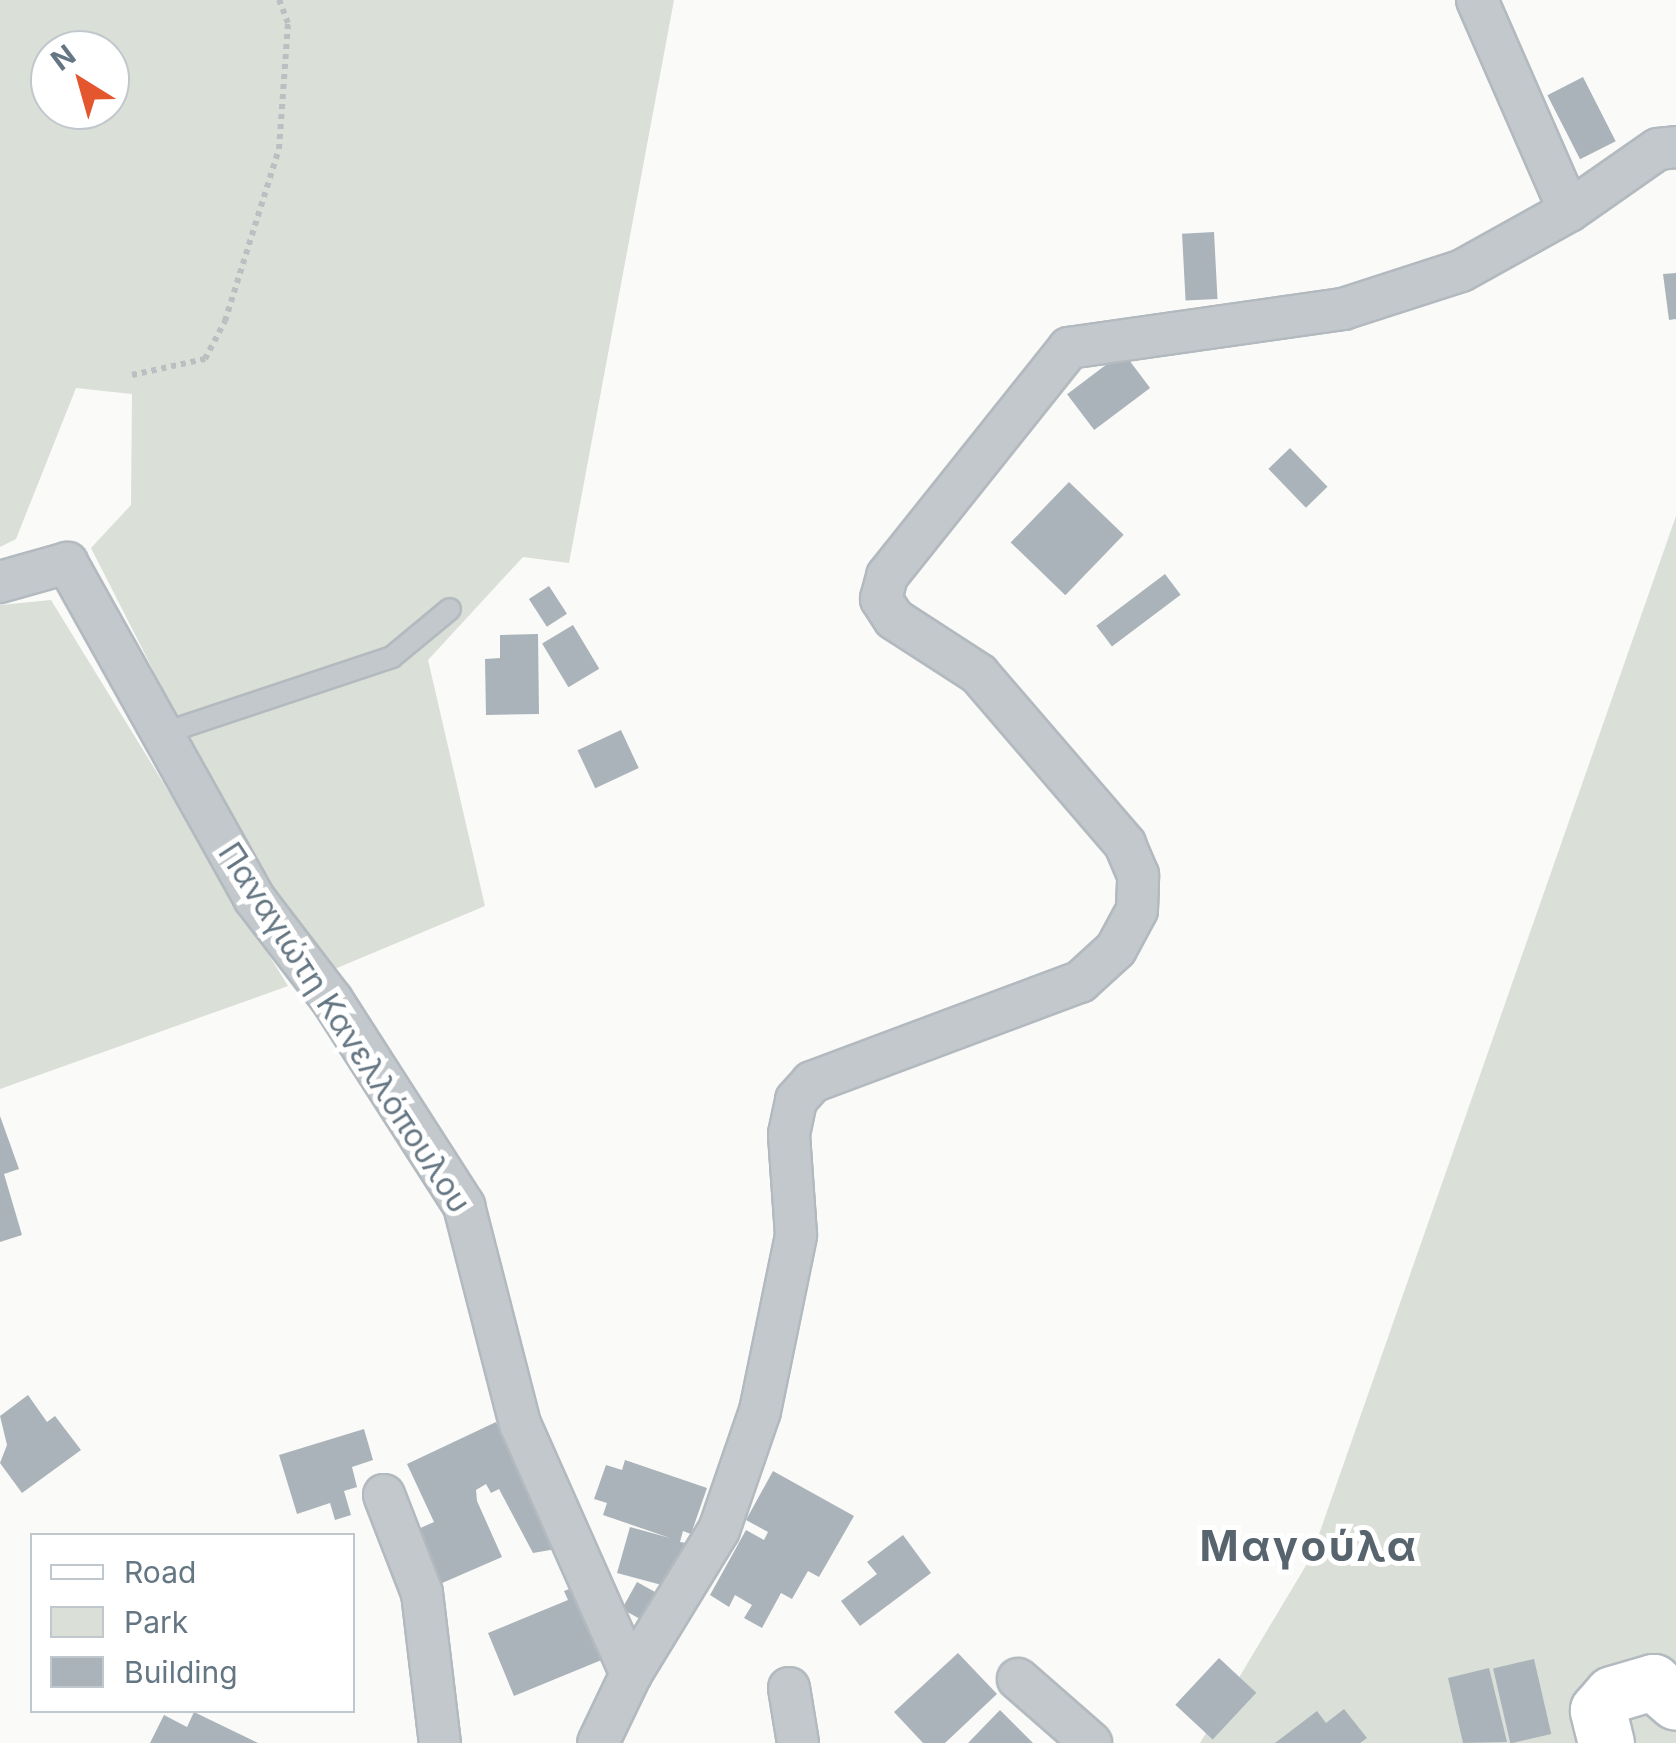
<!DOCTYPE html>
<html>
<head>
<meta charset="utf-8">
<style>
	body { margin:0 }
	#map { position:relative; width:1676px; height:1743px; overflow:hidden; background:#fafaf8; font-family:Inter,sans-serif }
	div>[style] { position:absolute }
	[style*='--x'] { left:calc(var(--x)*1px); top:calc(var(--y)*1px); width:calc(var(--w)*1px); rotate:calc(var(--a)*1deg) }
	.green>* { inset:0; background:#dadfd7 }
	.building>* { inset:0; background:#aab3b9; transform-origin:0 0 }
	.path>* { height:6px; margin-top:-3px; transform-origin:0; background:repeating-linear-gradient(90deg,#bbbfc2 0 5px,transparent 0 10px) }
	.roads { filter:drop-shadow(2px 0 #b3babf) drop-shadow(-2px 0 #b3babf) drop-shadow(0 2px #b3babf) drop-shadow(0 -2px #b3babf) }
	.service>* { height:20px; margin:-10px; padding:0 10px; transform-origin:10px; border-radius:10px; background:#c3c8cc }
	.minor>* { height:40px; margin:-20px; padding:0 20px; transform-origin:20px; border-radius:20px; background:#c3c8cc }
	.secondary>* { height:55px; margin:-27.5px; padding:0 27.5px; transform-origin:27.5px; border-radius:27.5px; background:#fff }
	span { translate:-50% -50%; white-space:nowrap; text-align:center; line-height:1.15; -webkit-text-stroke:10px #fff; paint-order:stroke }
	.street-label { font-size:32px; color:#657683 }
	.district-label { font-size:42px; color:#57646e; font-weight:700; letter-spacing:2.5px }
	.legend { position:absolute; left:30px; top:1533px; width:325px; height:180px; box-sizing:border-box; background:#fff; border:2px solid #c1c8cd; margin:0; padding:12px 18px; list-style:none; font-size:30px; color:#657683 }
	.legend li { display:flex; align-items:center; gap:20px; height:50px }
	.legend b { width:50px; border:2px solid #c1c8cd }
	.north { position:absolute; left:30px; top:30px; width:100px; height:100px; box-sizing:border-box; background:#fff; border:2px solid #c1c8cd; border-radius:50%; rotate:323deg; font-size:28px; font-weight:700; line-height:40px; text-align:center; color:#657683 }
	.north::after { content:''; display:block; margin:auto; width:35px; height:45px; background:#e4572e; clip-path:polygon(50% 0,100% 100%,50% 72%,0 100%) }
</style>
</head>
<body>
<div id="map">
	<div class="green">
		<i style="clip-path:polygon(evenodd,0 0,674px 0,569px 563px,523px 557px,428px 660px,485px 906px,325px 973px,203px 768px,91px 548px,131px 505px,132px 394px,76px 388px,16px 539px,0 547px,0 0,50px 50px,110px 50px,110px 110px,50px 110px,50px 50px)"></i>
		<i style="clip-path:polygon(1676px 516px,1676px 1743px,1200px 1743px,1311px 1557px)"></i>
		<i style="clip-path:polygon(51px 600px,288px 986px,0 1089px,0 605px)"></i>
	</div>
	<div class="building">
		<i style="left:1583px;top:77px;width:72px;height:40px;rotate:63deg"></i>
		<i style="left:1214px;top:232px;width:67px;height:32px;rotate:87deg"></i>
		<i style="clip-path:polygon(1676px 273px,1676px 319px,1669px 320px,1663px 274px)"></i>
		<i style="left:1123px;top:352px;width:45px;height:70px;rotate:53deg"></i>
		<i style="left:1290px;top:448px;width:54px;height:30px;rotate:46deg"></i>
		<i style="left:1069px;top:482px;width:76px;height:84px;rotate:44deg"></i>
		<i style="left:1165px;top:574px;width:26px;height:86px;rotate:53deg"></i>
		<i style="left:549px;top:586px;width:33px;height:24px;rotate:57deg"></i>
		<i style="left:573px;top:625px;width:51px;height:36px;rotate:59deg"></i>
		<i style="clip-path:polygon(538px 634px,539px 714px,486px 715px,485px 659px,500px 658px,500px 635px)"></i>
		<i style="left:621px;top:730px;width:42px;height:48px;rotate:65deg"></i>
		<i style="clip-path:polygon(0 1116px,19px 1169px,4px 1174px,22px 1235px,0 1242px)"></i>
		<i style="clip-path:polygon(28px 1395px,47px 1422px,55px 1416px,81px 1450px,22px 1493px,0 1463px,7px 1445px,0 1416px)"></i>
		<i style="clip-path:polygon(496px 1422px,556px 1549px,533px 1553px,499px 1489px,491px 1493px,486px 1484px,476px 1490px,477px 1501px,502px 1557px,433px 1587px,409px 1533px,434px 1522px,407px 1464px)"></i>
		<i style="clip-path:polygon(364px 1429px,373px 1460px,352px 1467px,357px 1487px,344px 1491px,351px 1515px,335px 1520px,330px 1503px,297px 1514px,279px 1455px)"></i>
		<i style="clip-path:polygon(625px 1460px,707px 1488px,691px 1534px,683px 1531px,680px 1542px,686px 1543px,673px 1588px,617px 1573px,630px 1527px,670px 1538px,603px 1515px,607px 1503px,594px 1499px,606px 1465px,622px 1470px)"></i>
		<i style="clip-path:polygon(773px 1471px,854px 1516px,819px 1577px,808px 1571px,792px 1599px,781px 1593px,762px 1628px,744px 1618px,752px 1605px,735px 1595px,729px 1607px,710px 1595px,746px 1530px,764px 1540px,768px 1532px,746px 1520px)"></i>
		<i style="clip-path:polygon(903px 1535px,931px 1573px,860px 1626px,841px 1601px,877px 1574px,867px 1562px)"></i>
		<i style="left:637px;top:1582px;width:33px;height:31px;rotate:29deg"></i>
		<i style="clip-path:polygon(575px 1587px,604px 1659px,514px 1696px,488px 1633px,568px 1600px,564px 1591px)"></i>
		<i style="clip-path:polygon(958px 1653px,997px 1694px,945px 1743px,923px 1743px,894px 1712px)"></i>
		<i style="left:1219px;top:1658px;width:51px;height:64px;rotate:43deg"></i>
		<i style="left:1534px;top:1659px;width:77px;height:42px;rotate:77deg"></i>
		<i style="clip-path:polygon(1489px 1668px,1507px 1742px,1463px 1743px,1448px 1678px)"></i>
		<i style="clip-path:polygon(1344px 1709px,1367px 1738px,1360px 1743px,1275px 1743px,1317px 1711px,1326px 1723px)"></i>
		<i style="clip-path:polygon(1000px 1710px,1033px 1743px,968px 1743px)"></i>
		<i style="clip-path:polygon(194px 1712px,258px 1743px,150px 1743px,164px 1715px,187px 1727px)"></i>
	</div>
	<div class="path">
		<i style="--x:132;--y:375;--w:75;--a:-12.4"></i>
		<i style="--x:205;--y:359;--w:43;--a:-62.2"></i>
		<i style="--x:225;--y:321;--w:180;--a:-72.6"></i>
		<i style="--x:279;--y:149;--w:126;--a:-85.9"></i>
		<i style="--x:288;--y:23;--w:25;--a:-111"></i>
	</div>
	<div class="roads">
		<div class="service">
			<i style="--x:164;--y:733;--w:240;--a:-18.4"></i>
			<i style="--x:392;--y:657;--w:75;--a:-39.6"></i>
		</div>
		<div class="minor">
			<i style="--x:1477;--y:0;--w:230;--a:66.4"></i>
			<i style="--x:1569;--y:211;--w:108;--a:-34.9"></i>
			<i style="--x:1658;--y:149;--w:18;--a:-6"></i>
			<i style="--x:0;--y:582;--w:70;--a:-15.8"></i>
			<i style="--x:67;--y:563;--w:384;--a:60.8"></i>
			<i style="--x:254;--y:898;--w:128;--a:52.6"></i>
			<i style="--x:332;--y:1000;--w:245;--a:57.3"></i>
			<i style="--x:464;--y:1206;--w:225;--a:75.6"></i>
			<i style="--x:520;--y:1424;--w:274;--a:66.1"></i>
			<i style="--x:631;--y:1674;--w:76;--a:115.6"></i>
			<i style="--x:384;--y:1495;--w:105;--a:68.8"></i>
			<i style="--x:422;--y:1593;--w:151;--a:83.2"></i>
			<i style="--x:631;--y:1674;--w:169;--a:-58.6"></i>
			<i style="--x:719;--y:1530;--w:126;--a:-71"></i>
			<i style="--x:760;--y:1411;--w:180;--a:-78.4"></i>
			<i style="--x:796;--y:1235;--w:101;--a:-94"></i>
			<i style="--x:789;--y:1134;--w:35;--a:-78"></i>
			<i style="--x:796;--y:1100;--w:24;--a:-48"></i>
			<i style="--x:812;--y:1082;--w:286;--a:-20.5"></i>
			<i style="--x:1080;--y:982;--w:49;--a:-42.5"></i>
			<i style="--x:1116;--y:949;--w:44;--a:-61.7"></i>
			<i style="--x:1137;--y:910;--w:35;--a:-88"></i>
			<i style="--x:1138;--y:875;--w:34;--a:-113"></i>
			<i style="--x:1125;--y:844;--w:224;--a:-130.7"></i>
			<i style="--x:979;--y:674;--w:101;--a:-147.1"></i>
			<i style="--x:894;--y:619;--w:24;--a:-123"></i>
			<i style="--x:881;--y:599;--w:24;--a:-75"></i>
			<i style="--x:887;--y:576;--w:292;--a:-51.4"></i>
			<i style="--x:1069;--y:348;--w:277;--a:-8.1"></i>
			<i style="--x:1343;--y:309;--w:124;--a:-17.9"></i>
			<i style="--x:1461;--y:271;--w:124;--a:-29.1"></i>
			<i style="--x:1018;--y:1679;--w:97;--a:41.2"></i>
			<i style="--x:789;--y:1688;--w:56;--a:80.7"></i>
		</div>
		<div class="secondary">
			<i style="--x:1606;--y:1743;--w:34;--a:-104"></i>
			<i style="--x:1598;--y:1710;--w:21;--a:-49"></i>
			<i style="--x:1612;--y:1694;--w:43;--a:-16.3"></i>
			<i style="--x:1653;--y:1682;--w:30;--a:41"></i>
		</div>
	</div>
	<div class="street-label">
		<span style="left:344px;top:1028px;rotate:57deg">Παναγιώτη Κανελλόπουλου</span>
	</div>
	<div class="district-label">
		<span style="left:1309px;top:1546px">Μαγούλα</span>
	</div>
	<ul class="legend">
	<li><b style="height:12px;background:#fff"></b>Road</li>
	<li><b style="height:28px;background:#dadfd7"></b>Park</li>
	<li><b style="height:28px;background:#aab3b9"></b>Building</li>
	</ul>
	<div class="north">N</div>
</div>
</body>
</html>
